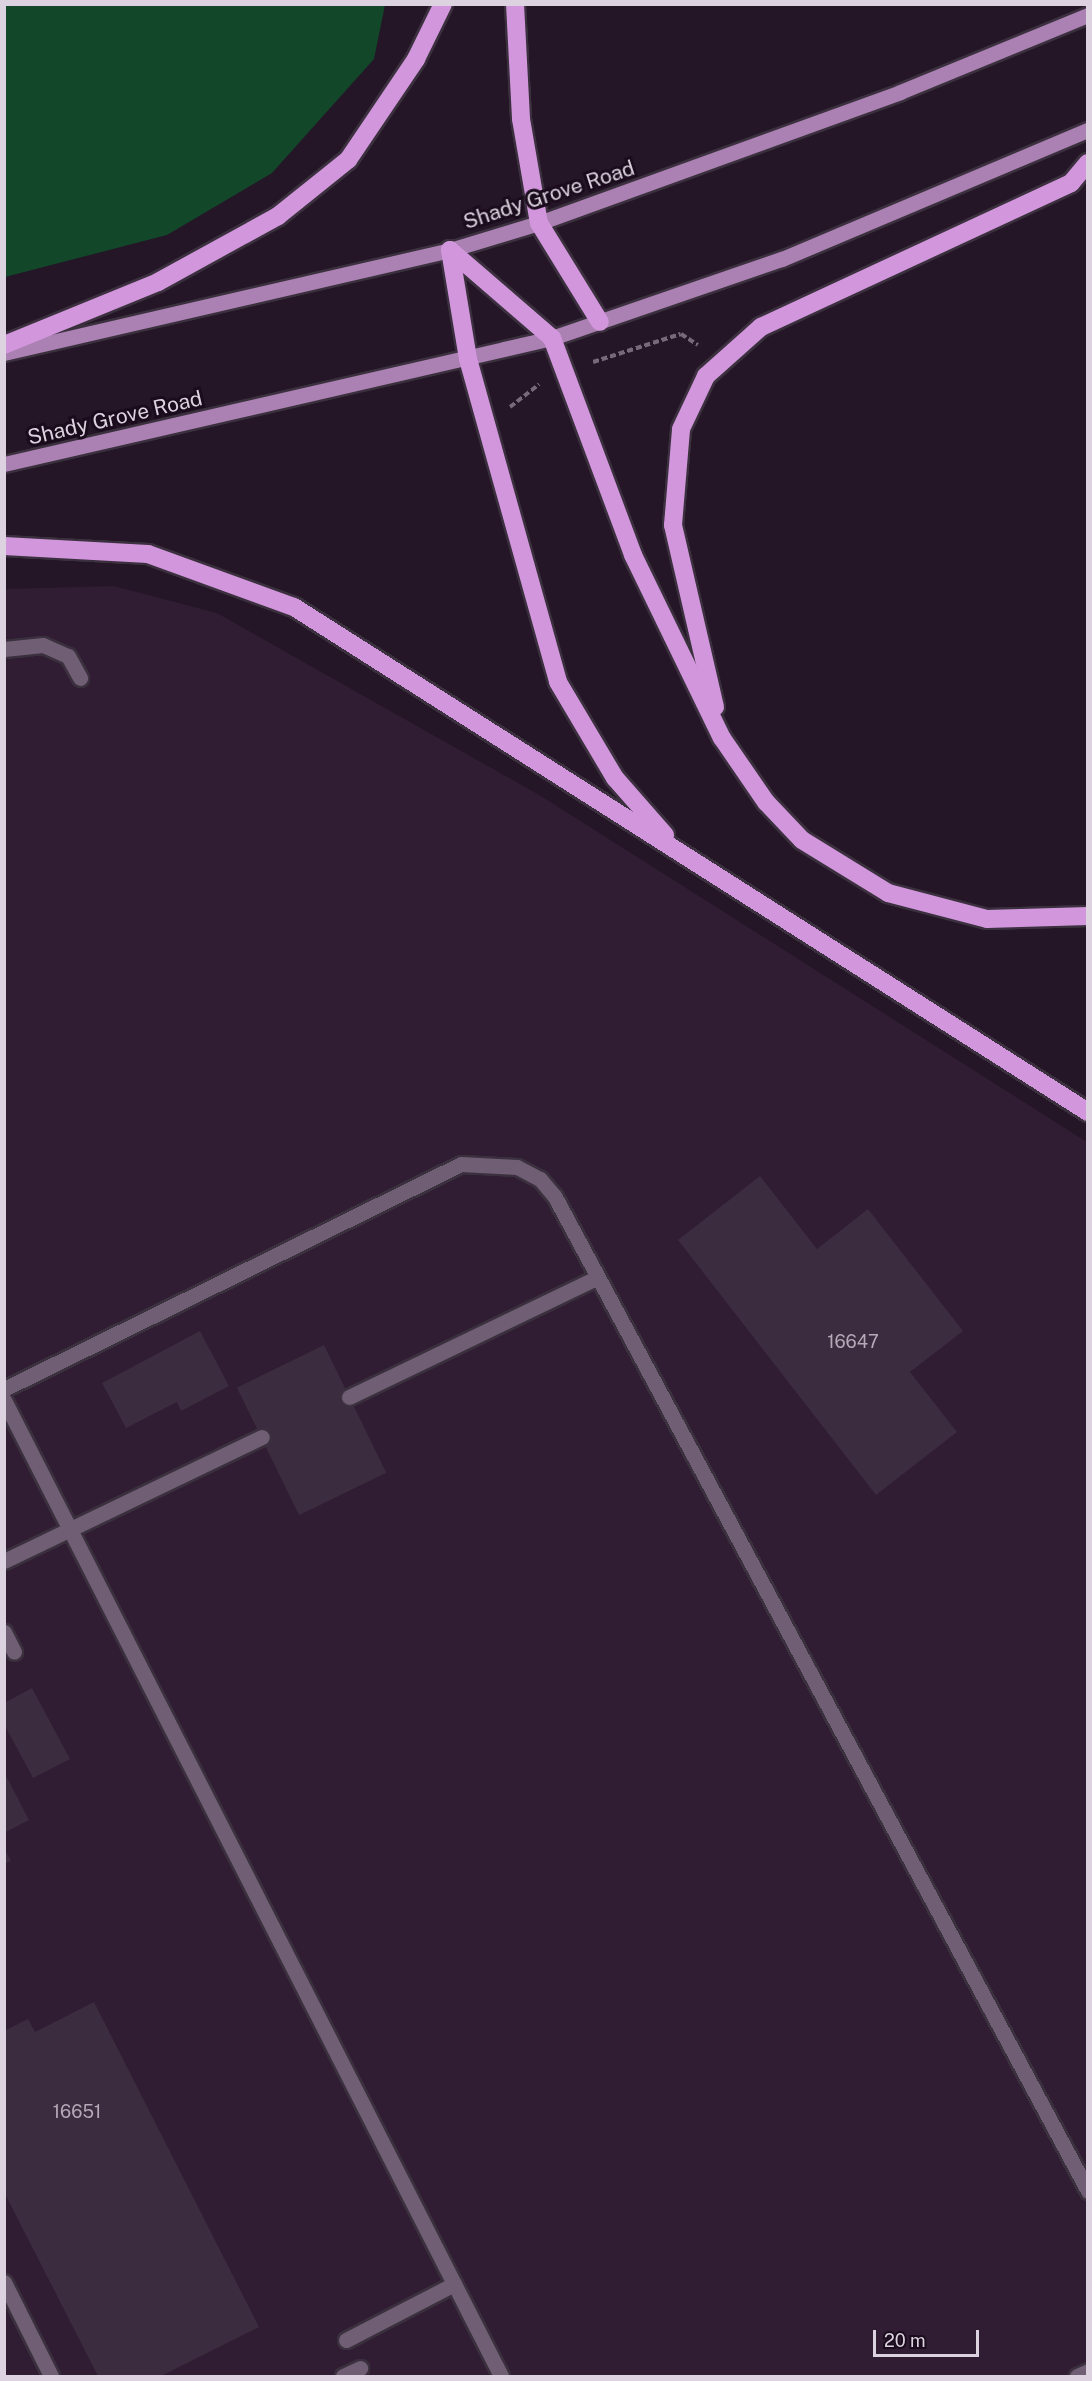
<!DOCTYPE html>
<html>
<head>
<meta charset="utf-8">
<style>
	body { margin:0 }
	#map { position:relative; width:1092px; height:2381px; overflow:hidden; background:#241527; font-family:"Public Sans",sans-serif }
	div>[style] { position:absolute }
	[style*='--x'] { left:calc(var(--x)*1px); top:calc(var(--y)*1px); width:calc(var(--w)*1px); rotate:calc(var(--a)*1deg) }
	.built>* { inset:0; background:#301c33 }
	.green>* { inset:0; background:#12472a }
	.building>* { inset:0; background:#3c2c3f; transform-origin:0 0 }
	.path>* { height:4px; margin-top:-2px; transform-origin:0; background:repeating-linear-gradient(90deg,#766978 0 6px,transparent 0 9px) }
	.roads { filter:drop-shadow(2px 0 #3b303e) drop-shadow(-2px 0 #3b303e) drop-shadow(0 2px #3b303e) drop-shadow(0 -2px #3b303e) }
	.lane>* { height:15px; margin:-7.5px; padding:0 7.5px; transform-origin:7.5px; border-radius:7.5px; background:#705e74 }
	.primary>* { height:15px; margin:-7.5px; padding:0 7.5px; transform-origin:7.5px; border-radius:7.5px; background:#ab80b2 }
	.highway>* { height:18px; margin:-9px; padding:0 9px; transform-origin:9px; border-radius:9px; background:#d296dc }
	span { translate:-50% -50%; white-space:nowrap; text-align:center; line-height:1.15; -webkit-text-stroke:6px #1b0c1d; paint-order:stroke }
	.number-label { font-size:18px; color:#b5a8b7 }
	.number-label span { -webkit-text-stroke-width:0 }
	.street-label { font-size:21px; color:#ddd2df }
	.frame { position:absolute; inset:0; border:6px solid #ddd2df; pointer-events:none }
	.scale { position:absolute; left:873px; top:2330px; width:106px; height:27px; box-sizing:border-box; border:3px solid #ddd2df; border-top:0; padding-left:8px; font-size:18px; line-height:21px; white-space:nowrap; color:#ddd2df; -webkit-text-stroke:4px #1b0c1d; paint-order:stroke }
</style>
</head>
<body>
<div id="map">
	<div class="built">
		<i style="clip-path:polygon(114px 586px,217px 613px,541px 796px,1087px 1142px,1087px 2376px,5px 2376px,4px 589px)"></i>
	</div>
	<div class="green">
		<i style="clip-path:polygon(5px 4px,385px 4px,385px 5px,374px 59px,272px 173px,167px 235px,5px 277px)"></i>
	</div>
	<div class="building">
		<i style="clip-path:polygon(760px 1176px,817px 1249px,868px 1209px,963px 1331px,910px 1372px,957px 1432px,876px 1495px,678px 1240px)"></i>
		<i style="clip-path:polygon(200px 1331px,229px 1386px,181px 1411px,177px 1402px,126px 1428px,102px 1383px)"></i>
		<i style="left:324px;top:1345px;width:142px;height:97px;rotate:64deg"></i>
		<i style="clip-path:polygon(32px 1688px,70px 1759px,33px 1778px,4px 1724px,4px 1703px)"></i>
		<i style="clip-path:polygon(4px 1772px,29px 1820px,4px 1833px)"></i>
		<i style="clip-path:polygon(4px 1848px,11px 1861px,4px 1864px)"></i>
		<i style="clip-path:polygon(94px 2002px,259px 2327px,161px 2376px,98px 2376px,4px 2192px,4px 2031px,28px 2019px,35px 2032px)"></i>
	</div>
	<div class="path">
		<i style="--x:593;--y:362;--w:92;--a:-17.7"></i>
		<i style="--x:681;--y:334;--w:20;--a:33"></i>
		<i style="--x:510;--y:407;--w:37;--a:-38"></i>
	</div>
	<div class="roads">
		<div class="lane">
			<i style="--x:4;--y:649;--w:39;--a:-6"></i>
			<i style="--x:43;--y:645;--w:27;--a:24"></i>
			<i style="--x:68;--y:656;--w:25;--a:61"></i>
			<i style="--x:4;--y:1389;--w:509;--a:-26.21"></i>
			<i style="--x:461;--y:1164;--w:56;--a:3.1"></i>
			<i style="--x:517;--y:1167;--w:26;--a:28"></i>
			<i style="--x:540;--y:1179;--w:23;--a:50"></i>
			<i style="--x:555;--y:1197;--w:1128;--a:61.8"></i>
			<i style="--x:349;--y:1397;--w:276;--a:-25.7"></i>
			<i style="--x:4;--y:1400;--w:1095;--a:63.01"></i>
			<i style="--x:4;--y:1561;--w:286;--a:-25.7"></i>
			<i style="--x:4;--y:1632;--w:22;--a:63"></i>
			<i style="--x:4;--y:2282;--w:105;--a:63.4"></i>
			<i style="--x:346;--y:2340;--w:122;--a:-27.4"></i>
			<i style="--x:343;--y:2376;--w:19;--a:-25"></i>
			<i style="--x:1077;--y:2376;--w:12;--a:-24"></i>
		</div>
		<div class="primary">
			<i style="--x:4;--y:353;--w:458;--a:-13"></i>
			<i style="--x:450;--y:250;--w:93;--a:-16.9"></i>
			<i style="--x:539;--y:223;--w:384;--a:-19.9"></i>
			<i style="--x:900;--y:92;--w:203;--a:-22.3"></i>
			<i style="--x:4;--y:464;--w:562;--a:-12.95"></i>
			<i style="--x:552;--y:338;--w:243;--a:-19"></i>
			<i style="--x:782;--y:259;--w:332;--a:-22.9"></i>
		</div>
		<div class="highway">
			<i style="--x:515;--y:4;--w:115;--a:87"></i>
			<i style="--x:521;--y:119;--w:106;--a:80.2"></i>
			<i style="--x:539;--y:223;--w:116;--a:58.4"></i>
			<i style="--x:450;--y:250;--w:135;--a:40.8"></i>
			<i style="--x:552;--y:338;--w:232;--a:69.5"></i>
			<i style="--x:633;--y:555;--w:203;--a:64.1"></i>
			<i style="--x:722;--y:738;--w:78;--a:55.5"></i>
			<i style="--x:766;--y:802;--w:52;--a:46.5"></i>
			<i style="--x:802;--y:840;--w:101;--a:31.6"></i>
			<i style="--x:888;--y:893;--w:102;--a:14.7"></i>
			<i style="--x:987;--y:919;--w:101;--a:-1.7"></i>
			<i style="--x:450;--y:250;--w:110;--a:80.6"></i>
			<i style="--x:468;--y:359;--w:335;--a:74.4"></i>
			<i style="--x:558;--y:682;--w:112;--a:59.3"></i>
			<i style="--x:615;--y:778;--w:76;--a:48.7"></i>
			<i style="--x:4;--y:345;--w:166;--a:-22.2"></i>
			<i style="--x:158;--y:282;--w:137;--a:-28.8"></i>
			<i style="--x:278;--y:216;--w:90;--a:-38.7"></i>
			<i style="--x:348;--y:160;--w:122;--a:-56"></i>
			<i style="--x:416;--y:59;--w:61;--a:-63.9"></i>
			<i style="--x:4;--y:546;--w:144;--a:3.2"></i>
			<i style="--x:148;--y:554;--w:155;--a:20"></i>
			<i style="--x:294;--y:607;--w:941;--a:32.46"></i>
			<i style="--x:715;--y:707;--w:187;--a:-103"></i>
			<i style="--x:673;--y:525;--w:96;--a:-85.2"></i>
			<i style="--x:681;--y:429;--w:59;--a:-64.7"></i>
			<i style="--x:706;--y:376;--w:74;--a:-41.7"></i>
			<i style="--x:761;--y:327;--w:342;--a:-24.9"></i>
			<i style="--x:1071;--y:183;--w:26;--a:-50"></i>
		</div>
	</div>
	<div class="number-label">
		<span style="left:853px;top:1342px">16647</span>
		<span style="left:77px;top:2112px">16651</span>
	</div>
	<div class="street-label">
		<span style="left:549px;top:195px;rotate:-18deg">Shady Grove Road</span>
		<span style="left:115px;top:418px;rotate:-13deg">Shady Grove Road</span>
	</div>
	<div class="frame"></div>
	<div class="scale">20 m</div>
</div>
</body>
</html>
